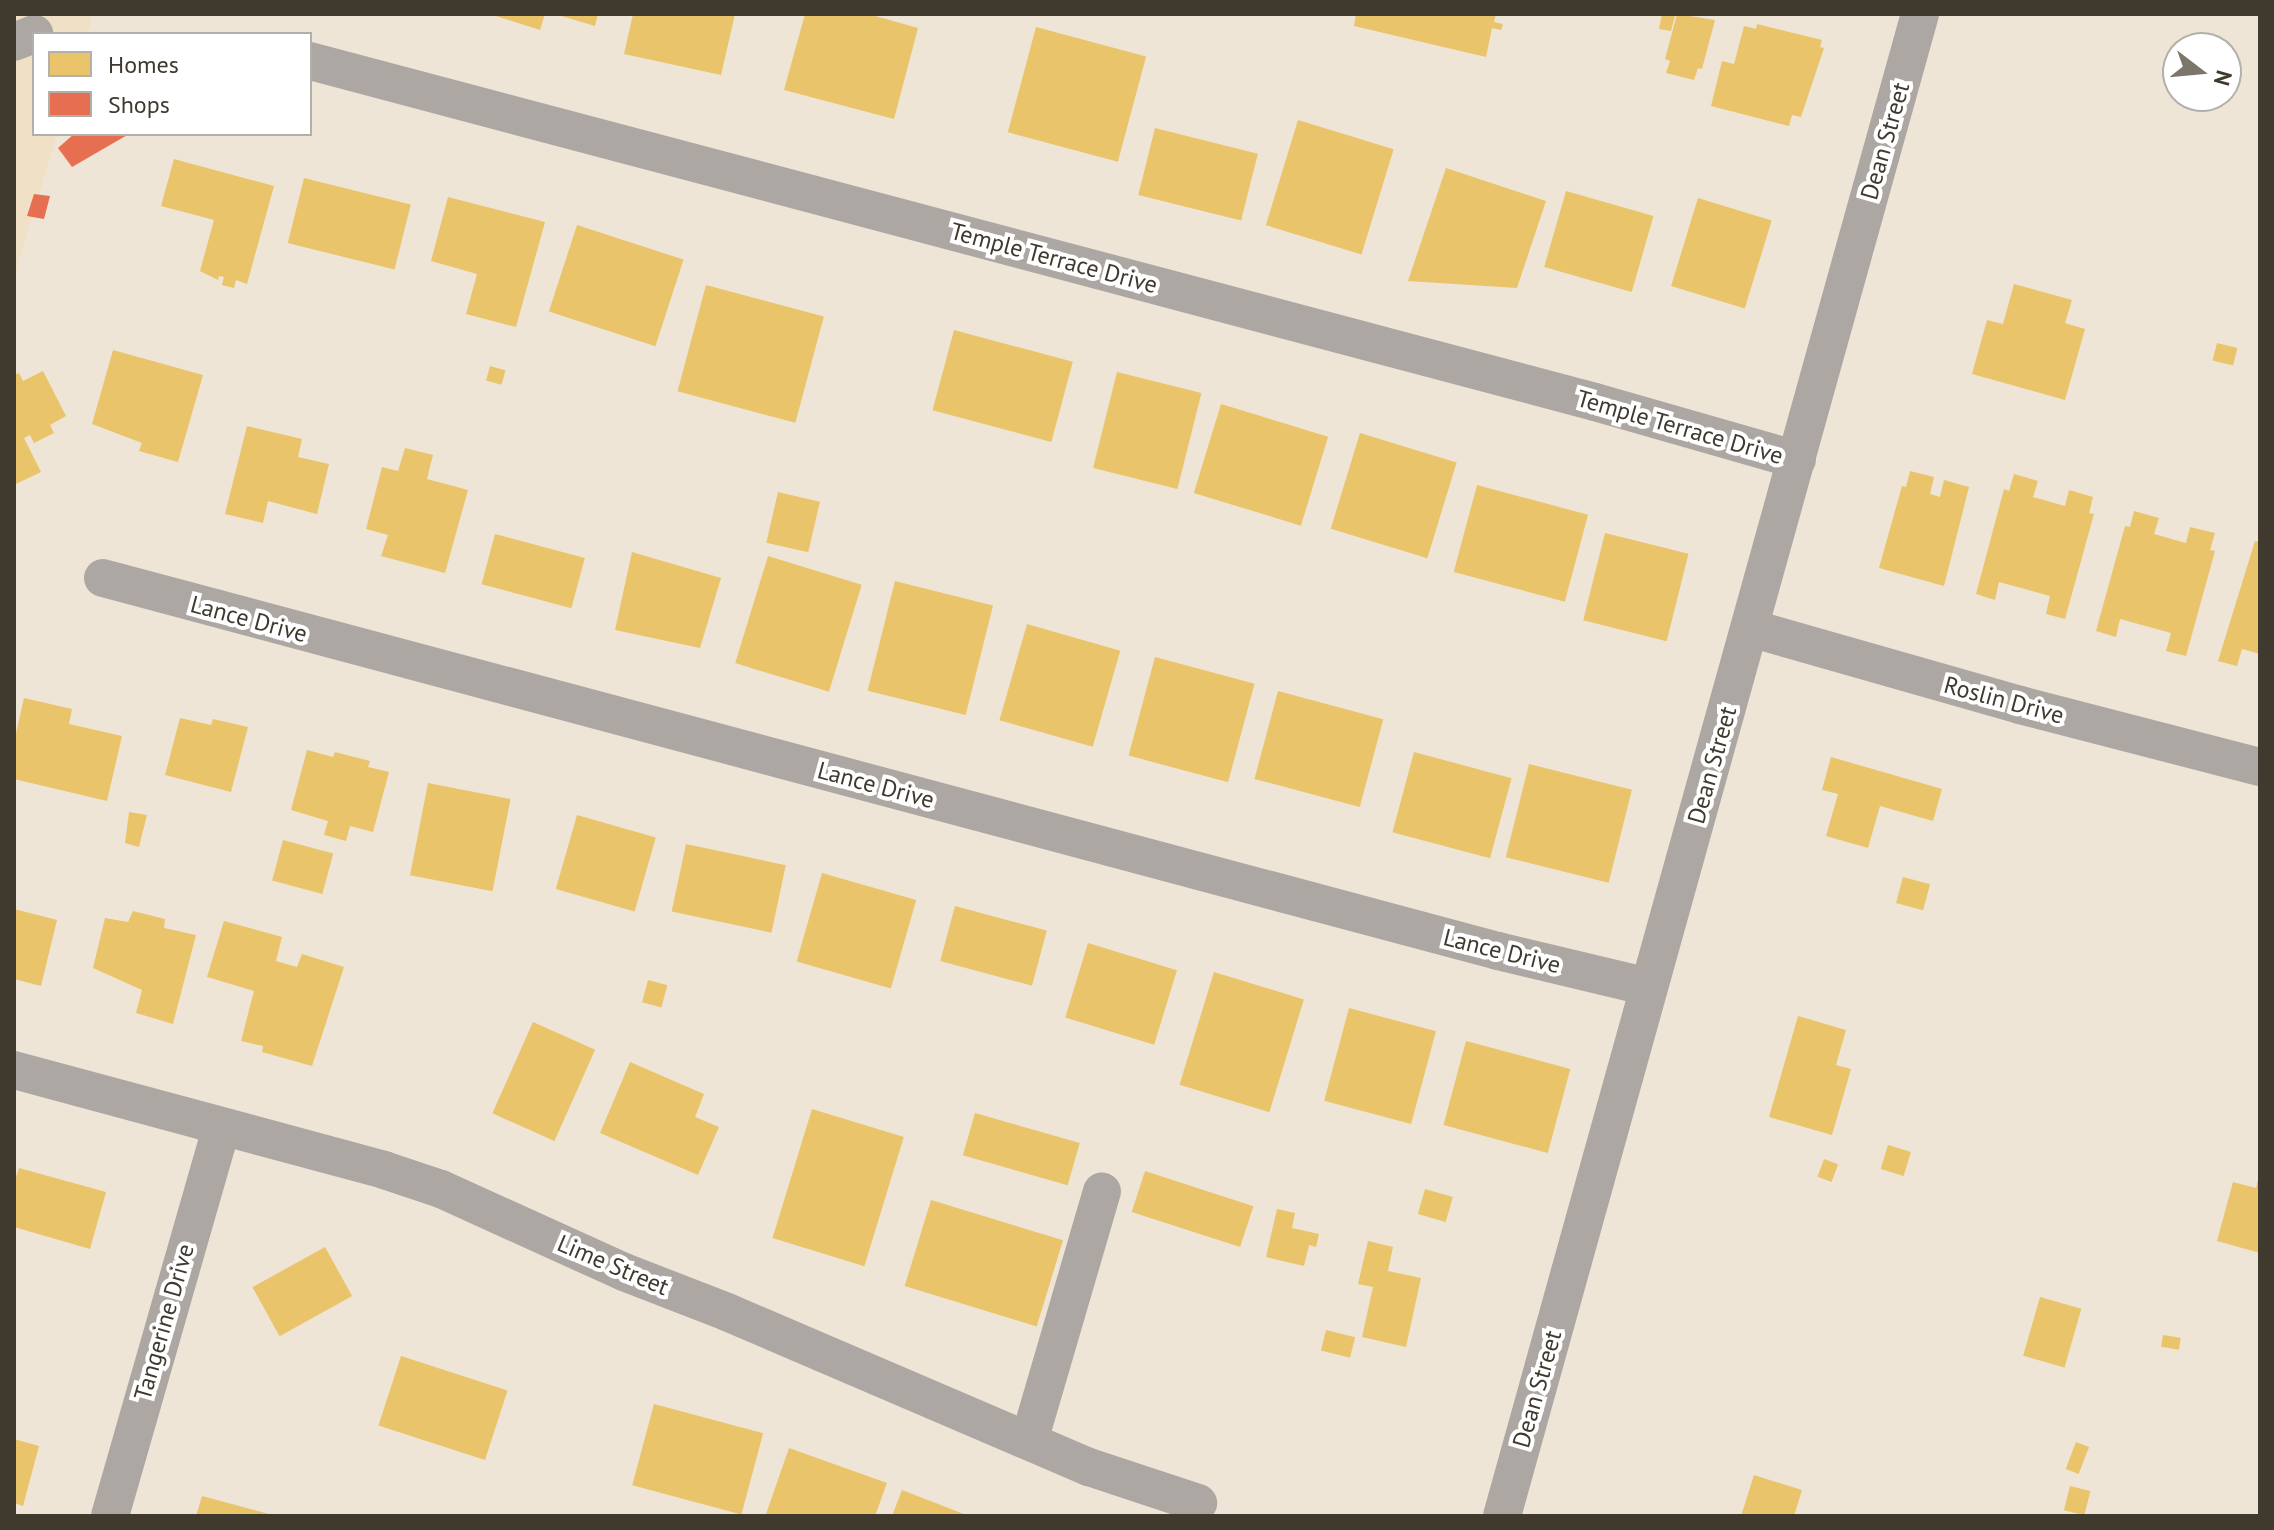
<!DOCTYPE html>
<html>
<head>
<meta charset="utf-8">
<style>
	body { margin:0 }
	#map { position:relative; width:2274px; height:1530px; overflow:hidden; background:#eee5d6; font-family:"PT Sans",sans-serif }
	div>[style] { position:absolute }
	[style*='--x'] { left:calc(var(--x)*1px); top:calc(var(--y)*1px); width:calc(var(--w)*1px); rotate:calc(var(--a)*1deg) }
	.built>* { inset:0; background:#efe0c6 }
	.homes>* { inset:0; background:#e9c46a; transform-origin:0 0 }
	.shops>* { inset:0; background:#e76f51 }
	.minor>* { height:38px; margin:-19px; padding:0 19px; transform-origin:19px; border-radius:19px; background:#ada7a4 }
	span { translate:-50% -50%; white-space:nowrap; text-align:center; line-height:1.15; -webkit-text-stroke:8px #fff; paint-order:stroke }
	.street-label { font-size:24px; color:#3f392e }
	.frame { position:absolute; inset:0; border:16px solid #3f392e; pointer-events:none }
	.legend { position:absolute; left:32px; top:32px; width:280px; height:104px; box-sizing:border-box; background:#fff; border:2px solid #b2b0ab; margin:0; padding:10px 14px; list-style:none; font-size:24px; color:#3f392e }
	.legend li { display:flex; align-items:center; gap:16px; height:40px }
	.legend b { width:40px; border:2px solid #b2b0ab }
	.north { position:absolute; left:2162px; top:32px; width:80px; height:80px; box-sizing:border-box; background:#fff; border:2px solid #b2b0ab; border-radius:50%; rotate:106deg; font-size:22px; font-weight:700; line-height:32px; text-align:center; color:#3f392e }
	.north::after { content:''; display:block; margin:auto; width:28px; height:36px; background:#7c7569; clip-path:polygon(50% 0,100% 100%,50% 72%,0 100%) }
</style>
</head>
<body>
<div id="map">
	<div class="built">
		<i style="clip-path:polygon(14px 14px,93px 14px,87px 34px,34px 34px,34px 134px,57px 134px,14px 277px)"></i>
	</div>
	<div class="homes">
		<i style="clip-path:polygon(490px 14px,545px 14px,540px 30px)"></i>
		<i style="clip-path:polygon(555px 14px,598px 14px,595px 26px)"></i>
		<i style="clip-path:polygon(633px 14px,735px 14px,721px 75px,624px 54px)"></i>
		<i style="clip-path:polygon(805px 14px,868px 14px,918px 28px,894px 119px,784px 90px)"></i>
		<i style="clip-path:polygon(1356px 14px,1496px 14px,1494px 22px,1503px 24px,1501px 30px,1492px 28px,1486px 57px,1354px 26px)"></i>
		<i style="clip-path:polygon(1662px 14px,1675px 15px,1671px 31px,1659px 29px)"></i>
		<i style="clip-path:polygon(1677px 14px,1715px 20px,1702px 69px,1698px 68px,1694px 80px,1666px 73px,1670px 61px,1665px 59px)"></i>
		<i style="clip-path:polygon(1757px 24px,1822px 40px,1820px 47px,1824px 48px,1801px 117px,1792px 115px,1789px 126px,1711px 106px,1722px 61px,1734px 64px,1744px 26px,1756px 29px)"></i>
		<i style="left:1036px;top:27px;width:114px;height:109px;rotate:15deg"></i>
		<i style="left:1298px;top:120px;width:100px;height:110px;rotate:17deg"></i>
		<i style="left:1155px;top:128px;width:106px;height:69px;rotate:14deg"></i>
		<i style="clip-path:polygon(174px 159px,274px 186px,247px 284px,236px 280px,234px 288px,222px 285px,224px 277px,219px 276px,218px 280px,200px 271px,214px 220px,161px 206px)"></i>
		<i style="clip-path:polygon(1446px 168px,1546px 201px,1517px 288px,1408px 281px)"></i>
		<i style="left:304px;top:178px;width:110px;height:67px;rotate:14deg"></i>
		<i style="left:1566px;top:191px;width:91px;height:79px;rotate:16deg"></i>
		<i style="clip-path:polygon(448px 197px,545px 222px,516px 327px,466px 314px,477px 274px,431px 261px)"></i>
		<i style="left:1698px;top:198px;width:77px;height:92px;rotate:17deg"></i>
		<i style="left:577px;top:225px;width:112px;height:91px;rotate:18deg"></i>
		<i style="clip-path:polygon(2014px 284px,2072px 300px,2065px 323px,2085px 329px,2065px 400px,1972px 374px,1987px 320px,2003px 324px)"></i>
		<i style="left:706px;top:285px;width:122px;height:110px;rotate:15deg"></i>
		<i style="left:954px;top:330px;width:123px;height:83px;rotate:15deg"></i>
		<i style="left:2217px;top:343px;width:21px;height:18px;rotate:14deg"></i>
		<i style="clip-path:polygon(113px 350px,203px 375px,178px 462px,139px 451px,142px 443px,92px 424px)"></i>
		<i style="left:490px;top:366px;width:16px;height:15px;rotate:15deg"></i>
		<i style="clip-path:polygon(43px 371px,66px 416px,50px 425px,54px 433px,34px 443px,30px 435px,24px 438px,41px 472px,14px 485px,14px 375px,19px 373px,23px 381px)"></i>
		<i style="left:1117px;top:372px;width:87px;height:99px;rotate:14deg"></i>
		<i style="left:1221px;top:404px;width:112px;height:93px;rotate:17deg"></i>
		<i style="clip-path:polygon(247px 426px,302px 439px,298px 457px,329px 464px,317px 514px,268px 501px,263px 523px,225px 514px)"></i>
		<i style="left:1360px;top:433px;width:101px;height:100px;rotate:17deg"></i>
		<i style="clip-path:polygon(405px 448px,433px 455px,427px 479px,468px 490px,445px 573px,381px 556px,388px 535px,366px 529px,382px 467px,398px 471px)"></i>
		<i style="clip-path:polygon(1910px 471px,1934px 477px,1930px 494px,1940px 497px,1944px 480px,1969px 487px,1944px 586px,1879px 568px,1902px 486px,1906px 487px)"></i>
		<i style="clip-path:polygon(2014px 474px,2038px 481px,2033px 497px,2065px 506px,2069px 490px,2093px 497px,2089px 513px,2094px 514px,2065px 619px,2046px 614px,2050px 596px,1999px 582px,1995px 600px,1976px 594px,2004px 489px,2009px 491px)"></i>
		<i style="left:1477px;top:485px;width:115px;height:90px;rotate:15deg"></i>
		<i style="left:778px;top:492px;width:43px;height:52px;rotate:13deg"></i>
		<i style="clip-path:polygon(2134px 511px,2159px 518px,2154px 534px,2186px 543px,2190px 527px,2215px 533px,2210px 550px,2215px 551px,2186px 656px,2166px 651px,2171px 633px,2120px 619px,2116px 637px,2096px 631px,2125px 526px,2130px 527px)"></i>
		<i style="left:1605px;top:533px;width:86px;height:90px;rotate:14deg"></i>
		<i style="left:495px;top:534px;width:93px;height:52px;rotate:15deg"></i>
		<i style="clip-path:polygon(2255px 541px,2260px 542px,2260px 654px,2242px 649px,2237px 666px,2218px 661px)"></i>
		<i style="clip-path:polygon(632px 552px,721px 578px,700px 648px,615px 630px)"></i>
		<i style="left:768px;top:556px;width:98px;height:112px;rotate:17deg"></i>
		<i style="left:895px;top:581px;width:101px;height:113px;rotate:14deg"></i>
		<i style="left:1027px;top:624px;width:97px;height:100px;rotate:16deg"></i>
		<i style="left:1155px;top:657px;width:103px;height:102px;rotate:15deg"></i>
		<i style="left:1278px;top:691px;width:109px;height:91px;rotate:15deg"></i>
		<i style="clip-path:polygon(24px 698px,72px 709px,69px 724px,122px 736px,107px 801px,14px 779px,14px 742px)"></i>
		<i style="clip-path:polygon(180px 718px,211px 725px,213px 719px,248px 727px,231px 792px,165px 775px)"></i>
		<i style="clip-path:polygon(307px 750px,333px 757px,335px 752px,370px 761px,368px 767px,389px 772px,373px 832px,350px 826px,346px 841px,324px 835px,328px 821px,291px 810px)"></i>
		<i style="left:1414px;top:752px;width:101px;height:83px;rotate:15deg"></i>
		<i style="clip-path:polygon(1831px 757px,1942px 789px,1933px 821px,1880px 806px,1868px 848px,1826px 836px,1838px 794px,1822px 790px)"></i>
		<i style="left:1529px;top:764px;width:106px;height:96px;rotate:14deg"></i>
		<i style="left:428px;top:783px;width:84px;height:94px;rotate:11deg"></i>
		<i style="clip-path:polygon(129px 812px,147px 815px,139px 847px,125px 843px)"></i>
		<i style="left:577px;top:815px;width:82px;height:77px;rotate:16deg"></i>
		<i style="left:283px;top:840px;width:52px;height:42px;rotate:15deg"></i>
		<i style="left:686px;top:844px;width:102px;height:69px;rotate:12deg"></i>
		<i style="left:822px;top:873px;width:98px;height:92px;rotate:16deg"></i>
		<i style="left:1903px;top:877px;width:28px;height:27px;rotate:15deg"></i>
		<i style="left:955px;top:906px;width:95px;height:57px;rotate:15deg"></i>
		<i style="clip-path:polygon(14px 909px,57px 920px,41px 986px,14px 979px)"></i>
		<i style="clip-path:polygon(133px 911px,165px 919px,164px 928px,196px 935px,173px 1024px,136px 1013px,142px 990px,93px 968px,105px 918px,128px 922px)"></i>
		<i style="clip-path:polygon(224px 921px,282px 937px,276px 961px,297px 967px,302px 954px,344px 967px,312px 1066px,262px 1052px,263px 1046px,241px 1041px,254px 991px,207px 977px)"></i>
		<i style="left:1088px;top:943px;width:93px;height:78px;rotate:17deg"></i>
		<i style="left:1214px;top:972px;width:94px;height:118px;rotate:17deg"></i>
		<i style="left:648px;top:980px;width:20px;height:23px;rotate:15deg"></i>
		<i style="left:1349px;top:1008px;width:90px;height:96px;rotate:15deg"></i>
		<i style="clip-path:polygon(1798px 1016px,1846px 1030px,1836px 1065px,1851px 1069px,1832px 1135px,1769px 1117px)"></i>
		<i style="left:533px;top:1022px;width:68px;height:100px;rotate:24deg"></i>
		<i style="left:1466px;top:1041px;width:108px;height:87px;rotate:15deg"></i>
		<i style="clip-path:polygon(630px 1062px,704px 1094px,695px 1117px,719px 1127px,698px 1175px,600px 1133px)"></i>
		<i style="left:812px;top:1109px;width:96px;height:135px;rotate:17deg"></i>
		<i style="left:975px;top:1113px;width:109px;height:44px;rotate:16deg"></i>
		<i style="left:1888px;top:1145px;width:24px;height:25px;rotate:17deg"></i>
		<i style="left:1824px;top:1159px;width:15px;height:19px;rotate:20deg"></i>
		<i style="clip-path:polygon(19px 1168px,106px 1192px,90px 1249px,14px 1227px,14px 1183px)"></i>
		<i style="left:1145px;top:1171px;width:114px;height:43px;rotate:18deg"></i>
		<i style="clip-path:polygon(2259px 1175px,2260px 1253px,2217px 1241px,2233px 1182px,2256px 1188px)"></i>
		<i style="left:1425px;top:1189px;width:29px;height:26px;rotate:16deg"></i>
		<i style="left:931px;top:1200px;width:138px;height:90px;rotate:17deg"></i>
		<i style="clip-path:polygon(1277px 1209px,1295px 1213px,1292px 1228px,1319px 1234px,1316px 1247px,1309px 1245px,1304px 1266px,1266px 1257px)"></i>
		<i style="clip-path:polygon(1368px 1241px,1393px 1247px,1388px 1271px,1421px 1278px,1406px 1347px,1362px 1337px,1373px 1287px,1358px 1284px)"></i>
		<i style="left:325px;top:1247px;width:56px;height:83px;rotate:61deg"></i>
		<i style="left:2040px;top:1297px;width:43px;height:61px;rotate:16deg"></i>
		<i style="left:1326px;top:1330px;width:30px;height:21px;rotate:14deg"></i>
		<i style="left:2163px;top:1335px;width:18px;height:12px;rotate:9deg"></i>
		<i style="left:401px;top:1356px;width:112px;height:73px;rotate:18deg"></i>
		<i style="left:654px;top:1404px;width:113px;height:84px;rotate:15deg"></i>
		<i style="clip-path:polygon(14px 1439px,39px 1446px,23px 1506px,14px 1503px)"></i>
		<i style="left:2076px;top:1442px;width:14px;height:29px;rotate:21deg"></i>
		<i style="clip-path:polygon(789px 1448px,887px 1483px,875px 1516px,766px 1514px)"></i>
		<i style="clip-path:polygon(1754px 1475px,1802px 1490px,1794px 1516px,1741px 1516px)"></i>
		<i style="left:2070px;top:1486px;width:21px;height:25px;rotate:14deg"></i>
		<i style="clip-path:polygon(902px 1490px,969px 1516px,892px 1516px)"></i>
		<i style="clip-path:polygon(202px 1496px,273px 1515px,272px 1516px,196px 1516px)"></i>
	</div>
	<div class="shops">
		<i style="clip-path:polygon(74px 134px,129px 134px,72px 167px,58px 148px)"></i>
		<i style="clip-path:polygon(34px 194px,50px 196px,44px 219px,27px 216px)"></i>
	</div>
	<div class="minor">
		<i style="--x:14;--y:42;--w:22;--a:-22"></i>
		<i style="--x:310;--y:61;--w:1329;--a:14.86"></i>
		<i style="--x:1595;--y:402;--w:210;--a:16"></i>
		<i style="--x:103;--y:578;--w:1444;--a:14.97"></i>
		<i style="--x:1498;--y:951;--w:155;--a:13.4"></i>
		<i style="--x:1750;--y:628;--w:281;--a:15.9"></i>
		<i style="--x:2020;--y:705;--w:248;--a:14.5"></i>
		<i style="--x:14;--y:1070;--w:383;--a:15.1"></i>
		<i style="--x:384;--y:1170;--w:60;--a:18.4"></i>
		<i style="--x:441;--y:1189;--w:201;--a:24.4"></i>
		<i style="--x:624;--y:1272;--w:110;--a:21.2"></i>
		<i style="--x:727;--y:1312;--w:394;--a:23.2"></i>
		<i style="--x:1089;--y:1467;--w:115;--a:18.3"></i>
		<i style="--x:1029;--y:1441;--w:260;--a:-73.7"></i>
		<i style="--x:110;--y:1516;--w:404;--a:-74"></i>
		<i style="--x:1502;--y:1516;--w:1559;--a:-74.45"></i>
	</div>
	<div class="street-label">
		<span style="left:1885px;top:141px;rotate:-74deg">Dean Street</span>
		<span style="left:1054px;top:258px;rotate:15deg">Temple Terrace Drive</span>
		<span style="left:1680px;top:427px;rotate:16deg">Temple Terrace Drive</span>
		<span style="left:249px;top:619px;rotate:15deg">Lance Drive</span>
		<span style="left:2004px;top:700px;rotate:15deg">Roslin Drive</span>
		<span style="left:1712px;top:765px;rotate:-74deg">Dean Street</span>
		<span style="left:876px;top:785px;rotate:15deg">Lance Drive</span>
		<span style="left:1502px;top:951px;rotate:14deg">Lance Drive</span>
		<span style="left:613px;top:1265px;rotate:23deg">Lime Street</span>
		<span style="left:164px;top:1322px;rotate:-74deg">Tangerine Drive</span>
		<span style="left:1537px;top:1389px;rotate:-74deg">Dean Street</span>
	</div>
	<div class="frame"></div>
	<ul class="legend">
	<li><b style="height:22px;background:#e9c46a"></b>Homes</li>
	<li><b style="height:22px;background:#e76f51"></b>Shops</li>
	</ul>
	<div class="north">N</div>
</div>
</body>
</html>
